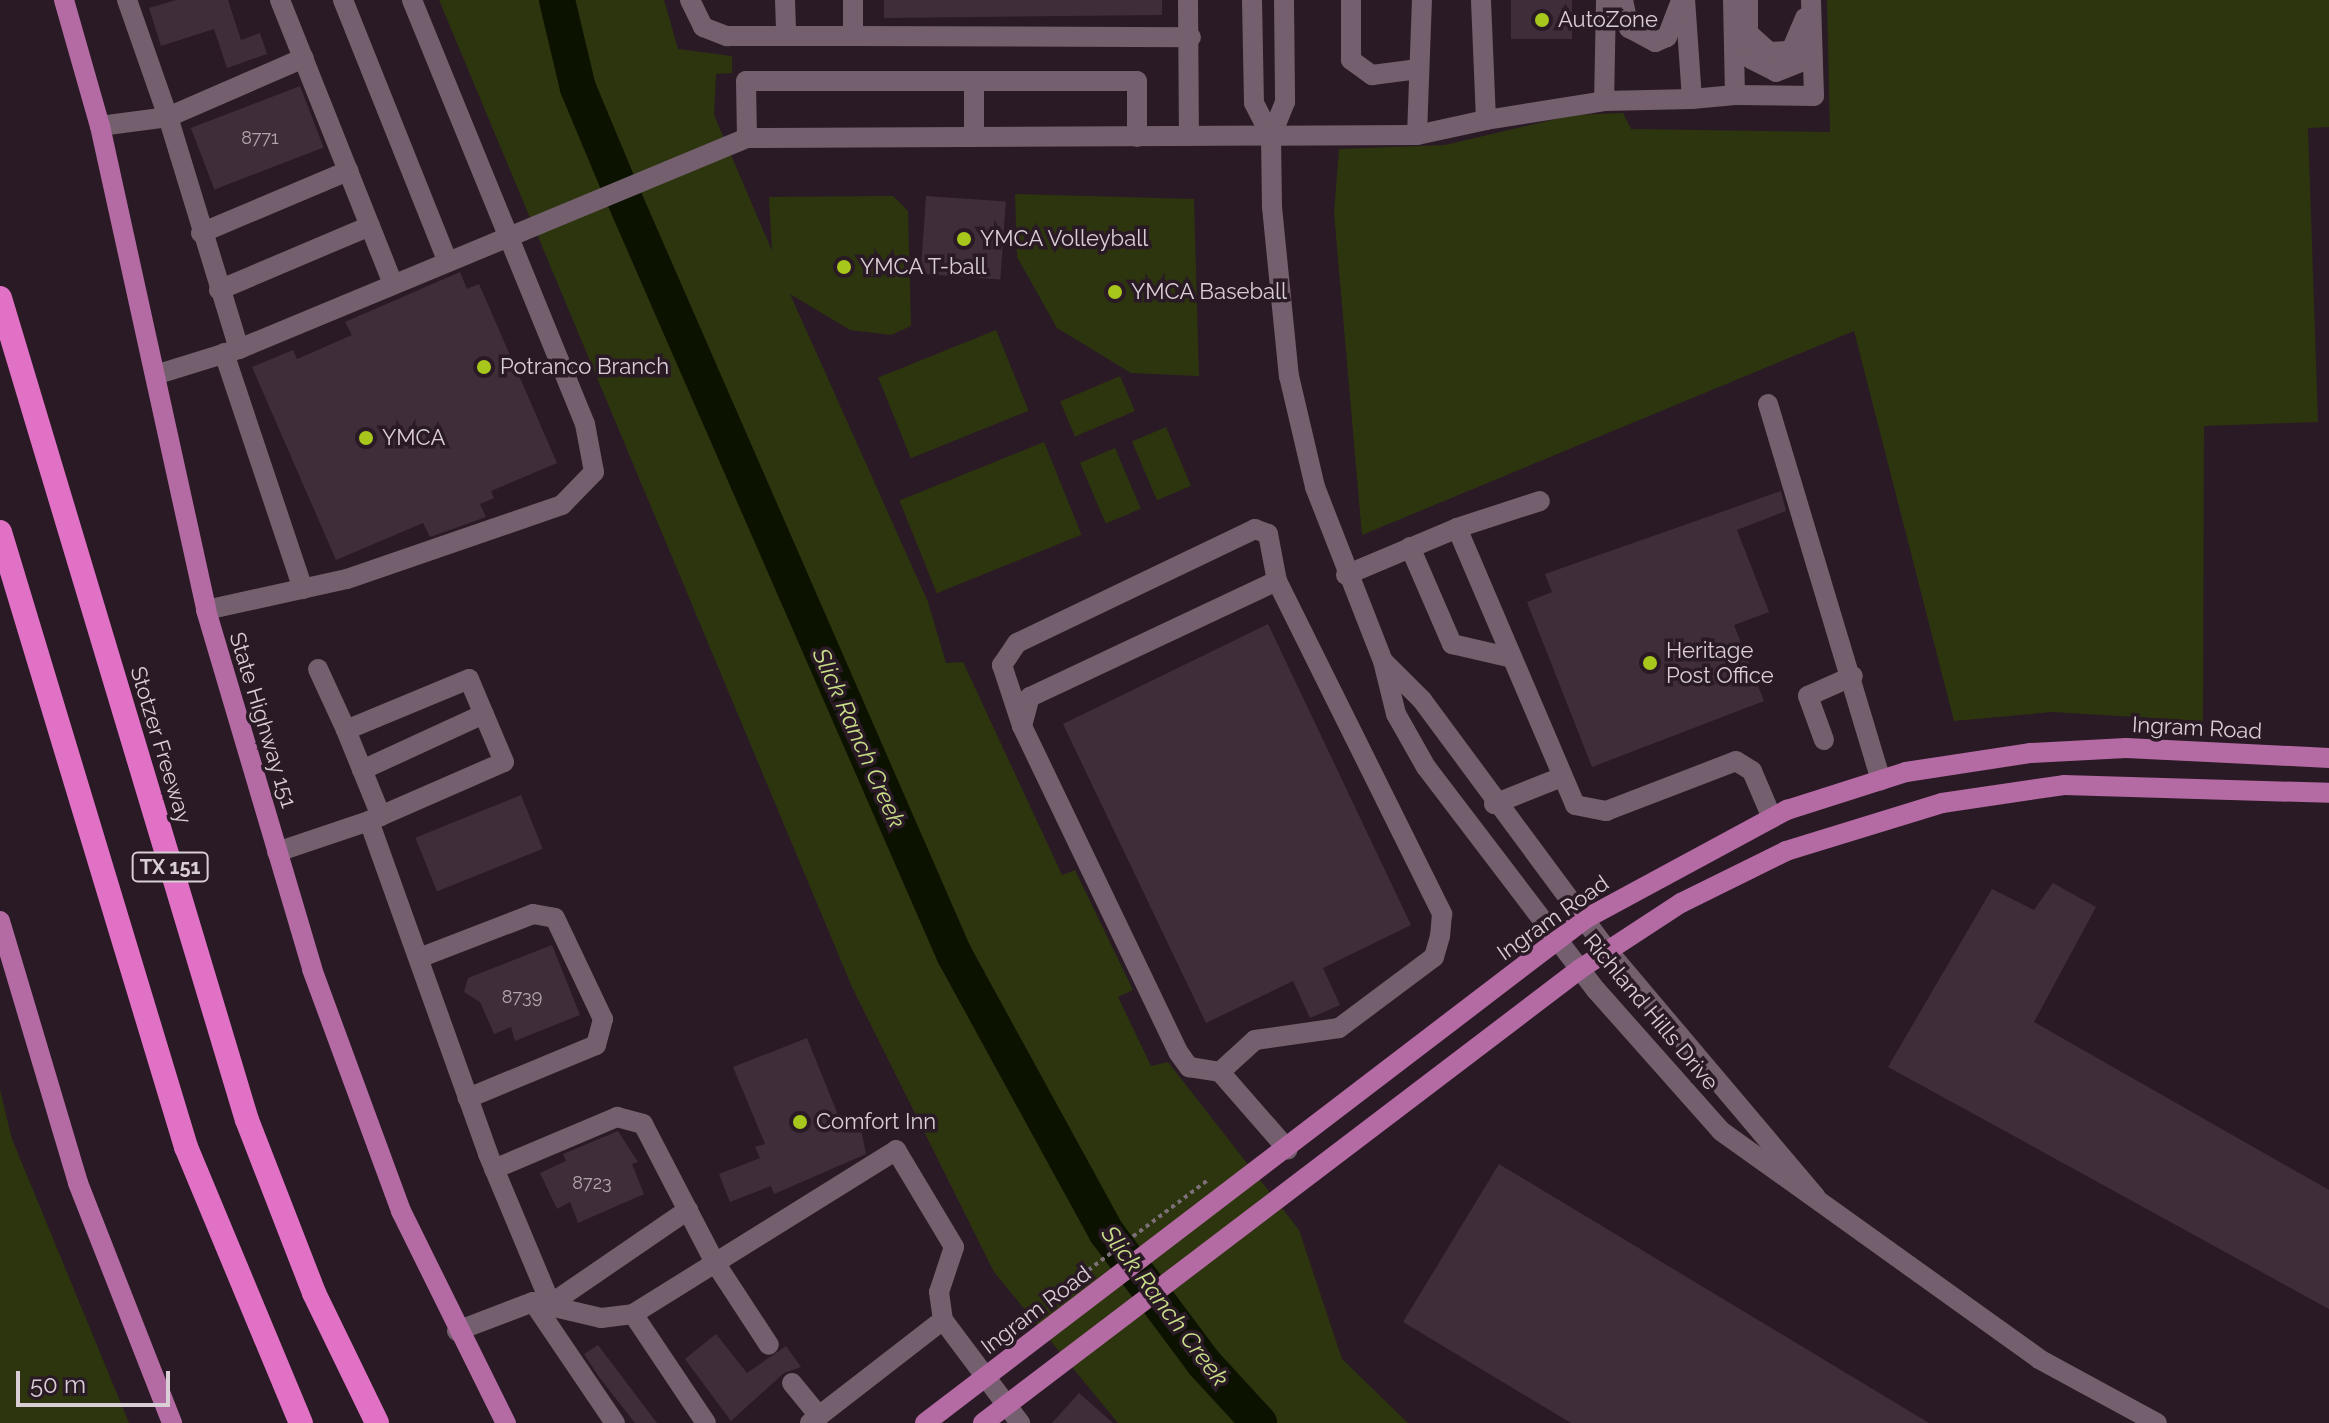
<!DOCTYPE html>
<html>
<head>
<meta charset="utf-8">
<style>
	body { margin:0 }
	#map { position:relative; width:2329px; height:1423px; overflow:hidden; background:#2a1a25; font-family:Raleway,sans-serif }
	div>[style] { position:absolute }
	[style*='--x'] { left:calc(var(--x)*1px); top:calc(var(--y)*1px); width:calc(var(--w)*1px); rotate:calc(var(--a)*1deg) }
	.green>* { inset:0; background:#2d350f; transform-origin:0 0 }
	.river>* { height:36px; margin:-18px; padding:0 18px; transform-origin:18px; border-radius:18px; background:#0c1200 }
	.building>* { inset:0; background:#3f2e3a; transform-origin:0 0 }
	.path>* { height:4px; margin-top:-2px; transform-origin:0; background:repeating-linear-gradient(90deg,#7c6f78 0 4px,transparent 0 8px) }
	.minor>* { height:20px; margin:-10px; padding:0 10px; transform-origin:10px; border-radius:10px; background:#735f6d }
	.major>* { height:20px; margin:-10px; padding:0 10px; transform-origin:10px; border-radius:10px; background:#b46aa2 }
	.highway>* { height:24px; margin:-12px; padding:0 12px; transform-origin:12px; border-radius:12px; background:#e071c5 }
	.dots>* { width:22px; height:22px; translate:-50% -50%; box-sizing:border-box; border:4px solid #2a1a25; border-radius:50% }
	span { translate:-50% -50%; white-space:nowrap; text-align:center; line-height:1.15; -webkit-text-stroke:7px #2a1a25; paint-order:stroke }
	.number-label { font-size:18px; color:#b2a6ae }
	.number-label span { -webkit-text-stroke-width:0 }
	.shield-label span { padding:2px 6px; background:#2a1a25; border:2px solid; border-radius:6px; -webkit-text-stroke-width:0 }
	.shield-label { font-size:20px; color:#d9ced5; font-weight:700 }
	.poi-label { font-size:22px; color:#d9ced5 }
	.left { translate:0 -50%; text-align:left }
	.street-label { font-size:22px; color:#d9ced5 }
	.water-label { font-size:24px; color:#c8de88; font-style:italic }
	.scale { position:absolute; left:16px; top:1371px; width:154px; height:36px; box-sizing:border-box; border:4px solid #d9ced5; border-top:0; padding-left:10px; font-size:24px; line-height:28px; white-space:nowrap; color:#d9ced5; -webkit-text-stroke:6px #2a1a25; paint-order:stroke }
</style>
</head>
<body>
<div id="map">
	<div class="green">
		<i style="clip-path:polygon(439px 0,664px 0,678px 49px,732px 56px,732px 73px,716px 74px,714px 115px,772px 251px,769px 197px,893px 196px,908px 211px,911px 326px,891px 335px,850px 330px,790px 294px,928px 602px,946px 663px,963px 662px,1062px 875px,1075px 870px,1133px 990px,1118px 997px,1151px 1066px,1168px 1062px,1299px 1230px,1342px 1359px,1408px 1423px,1118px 1423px,994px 1272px,852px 987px)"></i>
		<i style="clip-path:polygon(1827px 0,2329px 0,2329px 127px,2308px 128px,2318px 422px,2204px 426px,2203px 721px,2052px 712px,1954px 721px,1854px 331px,1362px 535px,1334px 213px,1339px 149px,1445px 145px,1573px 115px,1623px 113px,1631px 129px,1830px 132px)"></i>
		<i style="clip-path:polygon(1015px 194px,1194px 199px,1199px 376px,1131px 373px,1057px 328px,1017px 257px)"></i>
		<i style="left:996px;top:330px;width:87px;height:127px;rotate:68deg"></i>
		<i style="left:1120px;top:376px;width:38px;height:65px;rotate:67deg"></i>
		<i style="left:1166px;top:427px;width:64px;height:37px;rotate:67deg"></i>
		<i style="left:1044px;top:442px;width:100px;height:156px;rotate:68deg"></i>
		<i style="left:1115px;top:448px;width:66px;height:38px;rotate:67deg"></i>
		<i style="clip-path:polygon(0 1090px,12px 1139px,129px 1423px,0 1423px)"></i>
	</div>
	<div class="river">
		<i style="--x:557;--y:0;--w:90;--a:76.6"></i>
		<i style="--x:578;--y:88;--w:112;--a:67.3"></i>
		<i style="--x:621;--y:191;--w:833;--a:66.42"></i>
		<i style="--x:954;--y:954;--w:318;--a:61.3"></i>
		<i style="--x:1107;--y:1233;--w:161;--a:53.3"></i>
		<i style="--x:1203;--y:1362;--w:83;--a:47.4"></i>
	</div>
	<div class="building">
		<i style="clip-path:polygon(176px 0,228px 0,241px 40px,260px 33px,267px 54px,227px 68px,214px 29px,161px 46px,149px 8px)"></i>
		<i style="clip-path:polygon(884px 0,1162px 0,1162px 15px,884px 18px)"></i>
		<i style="left:1511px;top:0;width:61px;height:39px"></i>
		<i style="left:300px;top:86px;width:66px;height:117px;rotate:69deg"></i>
		<i style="left:926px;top:196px;width:80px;height:78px;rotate:4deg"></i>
		<i style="clip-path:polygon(460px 272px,467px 289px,479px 284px,557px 463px,491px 491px,494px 498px,480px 504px,486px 517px,430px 537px,423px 523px,336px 560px,252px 367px,293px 350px,297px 359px,352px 335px,345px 322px)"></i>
		<i style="clip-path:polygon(1781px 491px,1786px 511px,1737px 530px,1769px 612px,1734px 625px,1764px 701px,1592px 767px,1527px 602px,1552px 592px,1545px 574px)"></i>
		<i style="clip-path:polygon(1268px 624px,1411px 925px,1323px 968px,1340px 1005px,1310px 1018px,1293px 981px,1206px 1023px,1063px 724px)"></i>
		<i style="left:521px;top:795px;width:58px;height:114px;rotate:68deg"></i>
		<i style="clip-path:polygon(2053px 883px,2096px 907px,2034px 1022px,2329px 1190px,2329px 1309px,1888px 1067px,1992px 889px,2034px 910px)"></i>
		<i style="clip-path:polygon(552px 945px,580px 1015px,515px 1041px,511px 1027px,494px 1034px,480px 1002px,464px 992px,468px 978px)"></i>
		<i style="clip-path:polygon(807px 1038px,838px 1115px,845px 1125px,859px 1119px,866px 1154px,774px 1194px,771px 1186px,730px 1202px,719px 1174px,760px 1158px,755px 1147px,765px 1144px,733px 1067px)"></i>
		<i style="clip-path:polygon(618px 1131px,638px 1162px,632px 1164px,644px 1194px,578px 1223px,570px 1202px,557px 1209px,540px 1173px,566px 1161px,563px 1154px)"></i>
		<i style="clip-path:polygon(1499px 1164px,1929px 1423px,1571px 1423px,1403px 1322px)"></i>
		<i style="clip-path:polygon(716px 1334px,747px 1373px,786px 1346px,801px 1367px,784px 1373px,731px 1421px,685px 1359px)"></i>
		<i style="clip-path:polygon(598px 1345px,657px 1423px,635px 1423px,599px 1377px,584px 1354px)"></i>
		<i style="clip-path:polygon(1079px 1393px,1113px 1423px,1052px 1423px)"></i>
	</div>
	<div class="path">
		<i style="--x:1050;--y:1299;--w:199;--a:-37"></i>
	</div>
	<div class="minor">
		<i style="--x:280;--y:0;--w:302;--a:68.3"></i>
		<i style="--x:343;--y:0;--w:278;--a:68.2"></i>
		<i style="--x:690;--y:0;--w:30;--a:64"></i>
		<i style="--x:703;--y:27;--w:26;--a:21"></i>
		<i style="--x:727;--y:36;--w:126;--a:0"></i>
		<i style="--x:785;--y:0;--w:36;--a:88"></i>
		<i style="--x:853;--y:0;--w:36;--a:90"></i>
		<i style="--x:853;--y:36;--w:338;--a:0.2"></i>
		<i style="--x:1188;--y:0;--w:136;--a:89.6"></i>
		<i style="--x:1252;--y:0;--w:103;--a:88.9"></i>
		<i style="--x:1254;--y:103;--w:37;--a:63"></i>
		<i style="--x:1284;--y:0;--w:102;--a:89.4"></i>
		<i style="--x:1285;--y:102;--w:37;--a:112"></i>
		<i style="--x:1271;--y:136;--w:71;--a:89.2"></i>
		<i style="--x:1272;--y:207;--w:170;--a:84.3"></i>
		<i style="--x:1289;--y:376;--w:114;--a:76.8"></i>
		<i style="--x:1315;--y:487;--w:187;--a:68.7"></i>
		<i style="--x:1383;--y:661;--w:55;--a:76.2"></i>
		<i style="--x:1396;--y:714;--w:61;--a:60.5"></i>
		<i style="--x:1426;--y:767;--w:280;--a:52.7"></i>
		<i style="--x:1596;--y:990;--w:188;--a:48.4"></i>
		<i style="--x:1721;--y:1131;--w:391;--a:35.6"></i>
		<i style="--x:2039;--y:1359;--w:134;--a:28.5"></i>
		<i style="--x:1351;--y:0;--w:60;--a:90"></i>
		<i style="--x:1351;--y:60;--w:26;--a:36"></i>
		<i style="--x:1372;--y:75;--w:47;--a:-7.3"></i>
		<i style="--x:1606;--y:0;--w:101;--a:91.1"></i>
		<i style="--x:1604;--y:101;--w:88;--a:-1.3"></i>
		<i style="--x:1692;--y:99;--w:99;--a:-94"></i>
		<i style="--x:1623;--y:0;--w:29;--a:78"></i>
		<i style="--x:1629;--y:28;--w:30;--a:28"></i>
		<i style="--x:1655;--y:42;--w:13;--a:-23"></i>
		<i style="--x:1667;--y:37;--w:34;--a:-69"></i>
		<i style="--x:1733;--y:0;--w:95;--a:88.8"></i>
		<i style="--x:1735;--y:95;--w:79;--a:0.7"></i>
		<i style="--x:1814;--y:96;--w:96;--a:-91.8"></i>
		<i style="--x:1748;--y:0;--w:33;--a:90"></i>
		<i style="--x:1748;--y:33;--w:28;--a:42"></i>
		<i style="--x:1769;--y:52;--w:22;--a:-3"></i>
		<i style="--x:1791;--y:51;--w:36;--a:-67"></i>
		<i style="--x:1748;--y:33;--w:26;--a:83"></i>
		<i style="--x:1751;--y:59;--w:28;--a:27"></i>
		<i style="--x:1776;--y:72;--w:29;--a:-22"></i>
		<i style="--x:1803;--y:61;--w:17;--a:-87"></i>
		<i style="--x:1692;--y:99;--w:43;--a:-5.3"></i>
		<i style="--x:1486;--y:120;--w:120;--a:-9.1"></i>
		<i style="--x:100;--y:126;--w:69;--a:-7.5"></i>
		<i style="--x:168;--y:117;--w:124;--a:-109.3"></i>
		<i style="--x:1417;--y:135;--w:71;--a:-12.3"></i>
		<i style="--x:1486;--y:120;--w:120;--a:-92.4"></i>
		<i style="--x:974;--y:137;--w:56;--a:-90"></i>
		<i style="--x:747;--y:138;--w:57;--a:-91"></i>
		<i style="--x:746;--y:81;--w:391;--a:0"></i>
		<i style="--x:1137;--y:81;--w:56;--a:90"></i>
		<i style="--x:201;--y:233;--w:160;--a:-22.9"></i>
		<i style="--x:219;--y:290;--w:164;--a:-23"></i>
		<i style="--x:239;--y:349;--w:243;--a:-107"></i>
		<i style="--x:168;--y:117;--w:148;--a:-23.5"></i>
		<i style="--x:224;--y:353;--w:249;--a:71.5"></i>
		<i style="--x:155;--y:375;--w:88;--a:-17.2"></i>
		<i style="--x:239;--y:349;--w:550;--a:-22.56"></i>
		<i style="--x:747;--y:138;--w:670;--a:-0.26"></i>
		<i style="--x:1417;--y:135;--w:135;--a:-87.9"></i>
		<i style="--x:1768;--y:404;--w:393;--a:73.3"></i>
		<i style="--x:1457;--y:528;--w:87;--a:-18"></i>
		<i style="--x:1410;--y:547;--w:106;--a:66.6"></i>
		<i style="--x:1452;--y:644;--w:62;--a:13.1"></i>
		<i style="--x:1346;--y:575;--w:121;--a:-22.9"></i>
		<i style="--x:1457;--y:528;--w:301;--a:66.9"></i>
		<i style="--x:1575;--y:805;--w:32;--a:11"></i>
		<i style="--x:1606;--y:811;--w:139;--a:-21"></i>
		<i style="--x:1736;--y:761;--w:19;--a:32"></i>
		<i style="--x:1752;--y:771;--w:51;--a:66.9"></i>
		<i style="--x:1277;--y:581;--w:48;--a:-100.8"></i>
		<i style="--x:1268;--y:534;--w:14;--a:-159"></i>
		<i style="--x:1255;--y:529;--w:264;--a:154.4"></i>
		<i style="--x:1017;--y:643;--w:27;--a:124"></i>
		<i style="--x:1002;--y:665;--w:64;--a:71.8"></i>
		<i style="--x:1022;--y:726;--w:361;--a:64.4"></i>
		<i style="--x:1178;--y:1052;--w:19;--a:54"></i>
		<i style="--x:1189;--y:1067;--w:31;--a:9"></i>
		<i style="--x:1220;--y:1072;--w:103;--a:48.9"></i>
		<i style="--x:206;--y:610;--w:144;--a:-12.4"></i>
		<i style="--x:347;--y:579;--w:227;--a:-19"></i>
		<i style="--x:562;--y:505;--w:46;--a:-45.9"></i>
		<i style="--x:594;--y:472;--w:49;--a:-100.6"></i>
		<i style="--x:585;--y:424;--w:458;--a:-112.2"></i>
		<i style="--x:1384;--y:662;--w:54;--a:45"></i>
		<i style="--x:1422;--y:700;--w:312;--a:53.5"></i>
		<i style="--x:1608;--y:951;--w:322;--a:49.8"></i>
		<i style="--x:318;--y:669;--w:67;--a:65.3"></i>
		<i style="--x:1022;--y:726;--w:30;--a:-75"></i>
		<i style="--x:1030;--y:697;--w:273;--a:-25.2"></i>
		<i style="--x:1277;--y:581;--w:372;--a:63.6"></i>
		<i style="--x:1442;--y:914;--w:22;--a:95"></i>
		<i style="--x:1440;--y:936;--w:22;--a:106"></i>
		<i style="--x:1434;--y:957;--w:119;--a:143.2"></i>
		<i style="--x:1339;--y:1028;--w:85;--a:171.9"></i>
		<i style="--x:1255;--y:1040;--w:47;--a:137.6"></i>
		<i style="--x:1824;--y:740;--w:47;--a:-110"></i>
		<i style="--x:1808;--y:696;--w:49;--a:-24"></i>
		<i style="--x:362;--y:770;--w:134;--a:-24.7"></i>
		<i style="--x:1494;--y:804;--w:73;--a:-21.7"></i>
		<i style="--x:369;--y:821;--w:147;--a:-23.6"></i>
		<i style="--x:504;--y:762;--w:90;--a:-112.9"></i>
		<i style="--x:469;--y:679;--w:133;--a:157.5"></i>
		<i style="--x:346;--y:730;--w:93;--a:67.9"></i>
		<i style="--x:277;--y:852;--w:97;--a:-18.6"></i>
		<i style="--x:369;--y:821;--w:354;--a:70.3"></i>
		<i style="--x:488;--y:1154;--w:160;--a:67.3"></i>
		<i style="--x:419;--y:958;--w:122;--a:-21.1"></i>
		<i style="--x:533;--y:914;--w:22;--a:10"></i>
		<i style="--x:555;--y:918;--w:112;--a:64.6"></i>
		<i style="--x:603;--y:1019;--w:27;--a:105"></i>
		<i style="--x:596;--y:1045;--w:139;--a:157.5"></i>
		<i style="--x:494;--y:1169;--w:134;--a:-22.9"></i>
		<i style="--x:617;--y:1117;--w:27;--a:15"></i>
		<i style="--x:643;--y:1124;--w:154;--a:62.6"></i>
		<i style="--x:714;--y:1261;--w:100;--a:56.8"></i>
		<i style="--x:533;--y:1302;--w:146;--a:55.9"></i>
		<i style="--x:552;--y:1303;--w:165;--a:-34.4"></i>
		<i style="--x:633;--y:1314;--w:131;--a:56.2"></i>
		<i style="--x:457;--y:1331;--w:81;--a:-20.9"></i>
		<i style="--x:533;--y:1302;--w:70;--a:13.2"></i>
		<i style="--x:601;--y:1318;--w:32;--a:-7"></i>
		<i style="--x:633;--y:1314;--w:310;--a:-31.9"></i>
		<i style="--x:896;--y:1150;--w:113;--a:59.1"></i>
		<i style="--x:954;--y:1247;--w:47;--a:108.4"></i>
		<i style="--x:939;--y:1292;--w:28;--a:82"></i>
		<i style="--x:943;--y:1320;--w:129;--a:53.2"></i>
		<i style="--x:792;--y:1383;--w:43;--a:50.7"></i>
		<i style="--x:810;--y:1423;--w:168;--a:-37.8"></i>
	</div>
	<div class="major">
		<i style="--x:64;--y:0;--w:131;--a:74.1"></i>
		<i style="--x:100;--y:126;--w:495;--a:77.6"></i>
		<i style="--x:206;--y:610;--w:374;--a:73.5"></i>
		<i style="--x:312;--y:969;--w:258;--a:69.8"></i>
		<i style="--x:401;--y:1211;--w:237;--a:63.7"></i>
		<i style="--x:0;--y:921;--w:273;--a:73.4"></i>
		<i style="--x:78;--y:1183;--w:258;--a:68.6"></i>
		<i style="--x:925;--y:1423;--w:830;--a:-37.37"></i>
		<i style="--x:1585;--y:919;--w:230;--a:-28.4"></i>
		<i style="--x:1787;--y:810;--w:125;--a:-17.7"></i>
		<i style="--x:1906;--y:772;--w:125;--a:-8.7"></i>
		<i style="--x:2030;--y:753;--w:96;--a:-3"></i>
		<i style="--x:2126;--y:748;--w:203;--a:2.8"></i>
		<i style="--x:983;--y:1423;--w:750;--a:-37.25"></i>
		<i style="--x:1580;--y:969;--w:121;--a:-33.2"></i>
		<i style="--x:1681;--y:903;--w:117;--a:-26.3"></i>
		<i style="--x:1786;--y:851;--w:163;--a:-17.1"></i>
		<i style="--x:1942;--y:803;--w:123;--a:-8.4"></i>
		<i style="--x:2064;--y:785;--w:265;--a:1.7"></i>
	</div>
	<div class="highway">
		<i style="--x:0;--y:298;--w:858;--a:73.28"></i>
		<i style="--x:247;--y:1120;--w:186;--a:68.8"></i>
		<i style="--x:314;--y:1293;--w:144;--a:64.1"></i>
		<i style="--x:0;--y:532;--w:643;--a:73.17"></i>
		<i style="--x:186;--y:1147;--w:299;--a:67.4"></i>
	</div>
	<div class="dots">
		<i style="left:1542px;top:20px;background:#a8c71c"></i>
		<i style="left:964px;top:239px;background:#a8c71c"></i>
		<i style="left:844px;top:267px;background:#a8c71c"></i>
		<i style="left:1115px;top:292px;background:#a8c71c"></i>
		<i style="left:484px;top:367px;background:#a8c71c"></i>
		<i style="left:366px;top:438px;background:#a8c71c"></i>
		<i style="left:1650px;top:663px;background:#a8c71c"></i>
		<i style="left:800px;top:1122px;background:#a8c71c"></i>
	</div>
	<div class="number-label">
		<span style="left:260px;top:138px">8771</span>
		<span style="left:522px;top:997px">8739</span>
		<span style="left:592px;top:1183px">8723</span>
	</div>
	<div class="shield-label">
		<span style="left:170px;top:867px">TX 151</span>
	</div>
	<div class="poi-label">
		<span class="left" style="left:1558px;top:20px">AutoZone</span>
		<span class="left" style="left:980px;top:239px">YMCA Volleyball</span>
		<span class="left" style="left:860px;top:267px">YMCA T-ball</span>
		<span class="left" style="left:1131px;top:292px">YMCA Baseball</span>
		<span class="left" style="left:500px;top:367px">Potranco Branch</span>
		<span class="left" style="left:382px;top:438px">YMCA</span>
		<span class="left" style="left:1666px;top:663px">Heritage<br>Post Office</span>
		<span class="left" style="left:816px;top:1122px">Comfort Inn</span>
	</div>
	<div class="street-label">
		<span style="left:263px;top:720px;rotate:73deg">State Highway 151</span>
		<span style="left:2197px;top:728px;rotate:3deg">Ingram Road</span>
		<span style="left:161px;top:745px;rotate:73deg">Stotzer Freeway</span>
		<span style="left:1553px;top:918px;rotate:-35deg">Ingram Road</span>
		<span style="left:1651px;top:1012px;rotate:50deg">Richland Hills Drive</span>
		<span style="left:1036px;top:1310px;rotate:-37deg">Ingram Road</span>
	</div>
	<div class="water-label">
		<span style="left:859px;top:738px;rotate:66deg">Slick Ranch Creek</span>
		<span style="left:1165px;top:1306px;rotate:53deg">Slick Ranch Creek</span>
	</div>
	<div class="scale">50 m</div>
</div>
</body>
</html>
